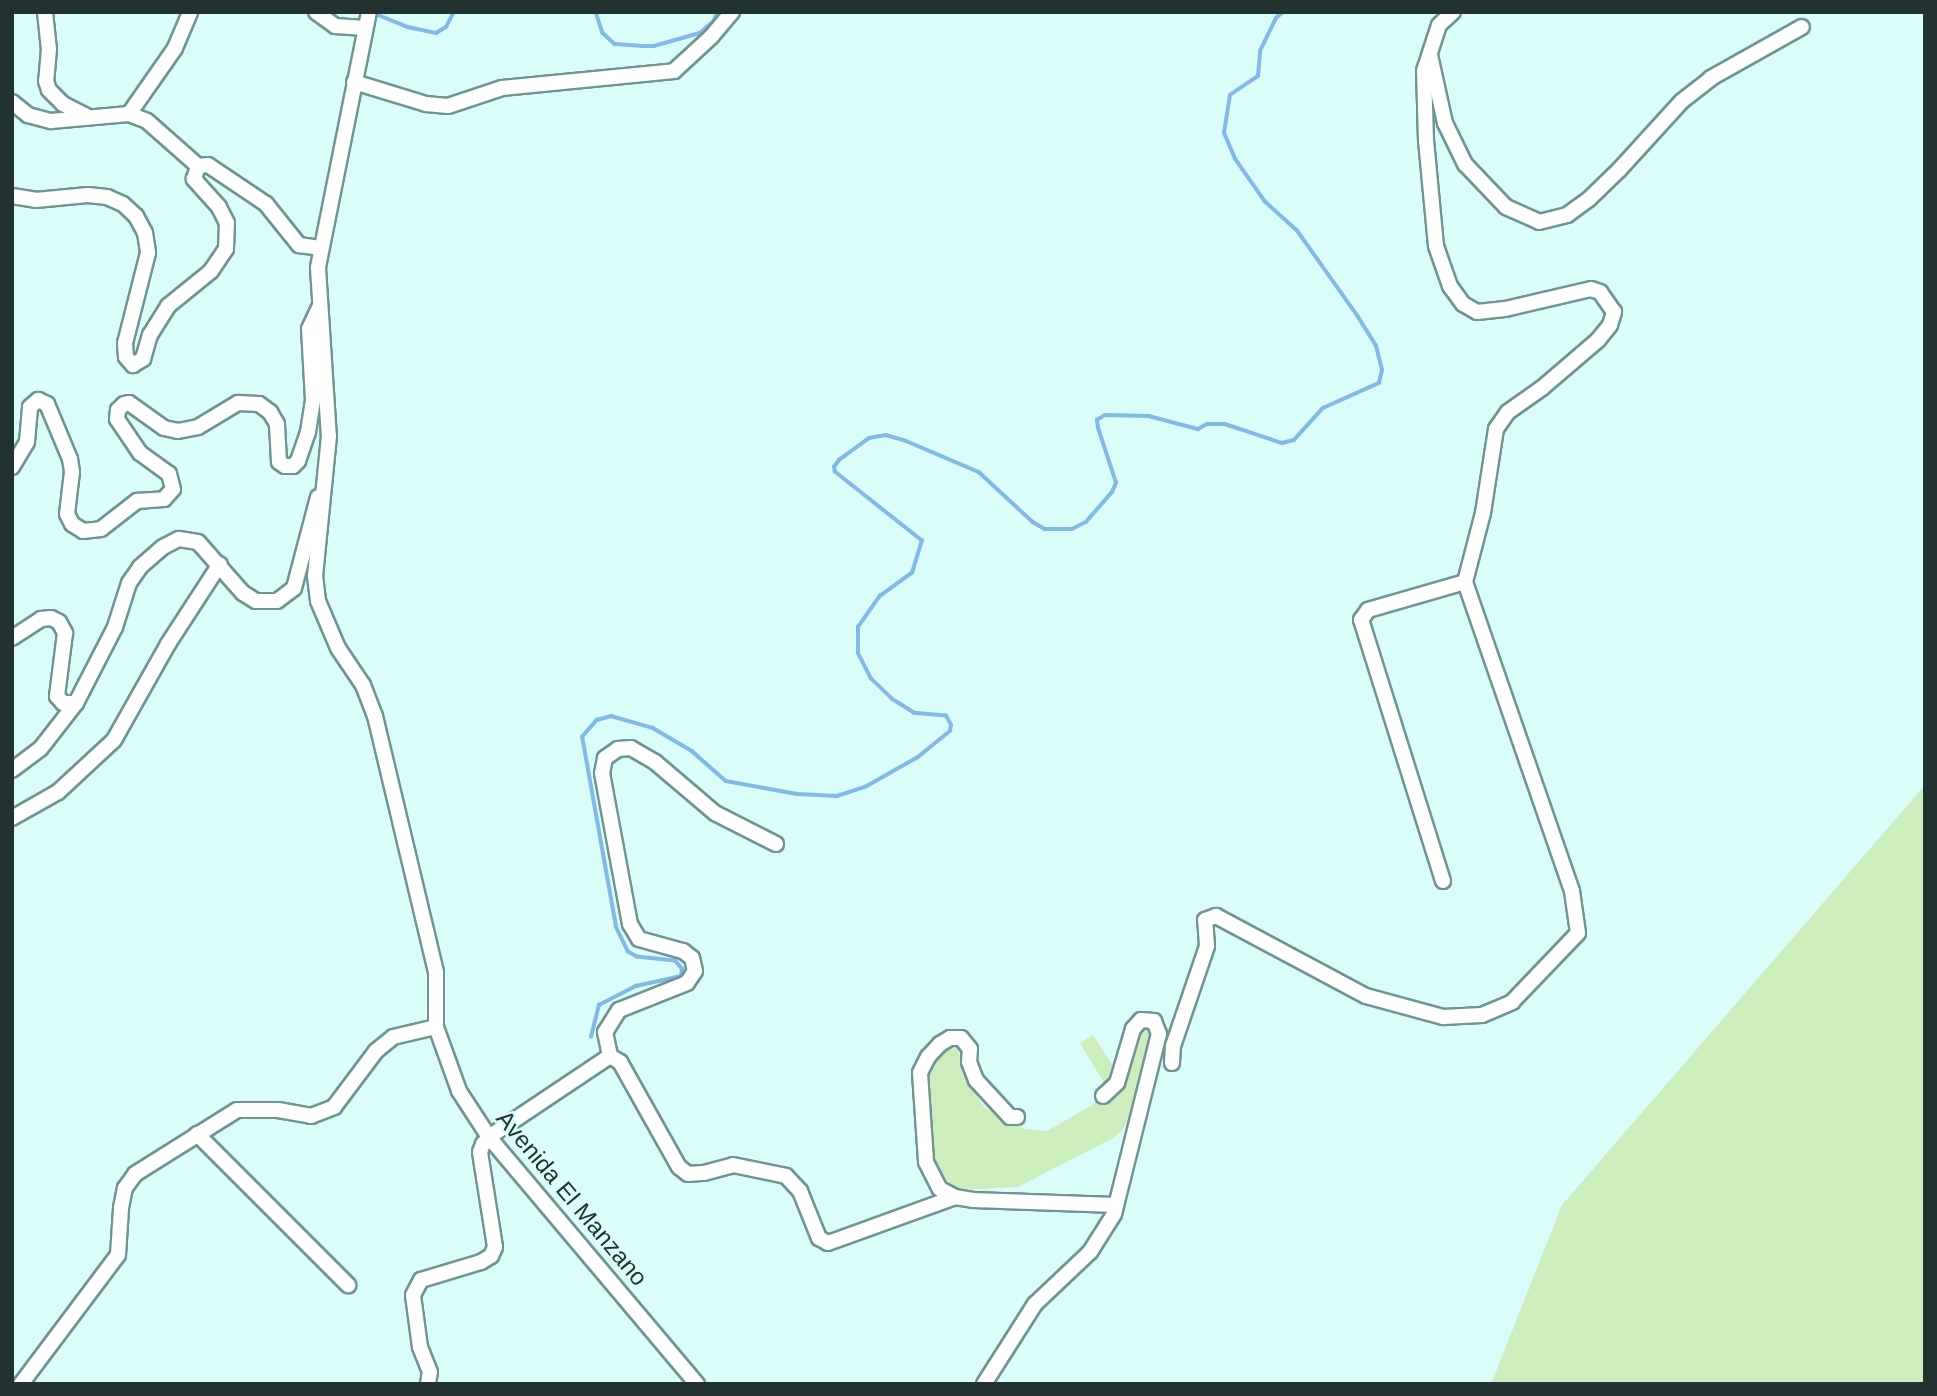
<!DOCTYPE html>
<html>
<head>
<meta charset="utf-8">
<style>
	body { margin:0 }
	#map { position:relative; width:1937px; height:1396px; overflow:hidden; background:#dbfdfa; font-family:Helvetica,sans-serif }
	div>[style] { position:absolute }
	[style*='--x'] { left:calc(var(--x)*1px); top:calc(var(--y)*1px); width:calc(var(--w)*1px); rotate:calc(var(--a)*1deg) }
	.green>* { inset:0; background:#cceebd }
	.stream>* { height:3.5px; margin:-1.75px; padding:0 1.75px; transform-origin:1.75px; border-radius:1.75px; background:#82b9e7 }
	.roads { filter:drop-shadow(2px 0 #6d9592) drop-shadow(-2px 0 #6d9592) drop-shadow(0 2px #6d9592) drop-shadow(0 -2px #6d9592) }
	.minor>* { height:14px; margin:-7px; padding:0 7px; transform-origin:7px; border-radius:7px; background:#fff }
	span { translate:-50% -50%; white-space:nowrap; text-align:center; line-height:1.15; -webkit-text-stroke:5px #dbfdfa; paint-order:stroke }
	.street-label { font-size:24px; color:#213231 }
	.frame { position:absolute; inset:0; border:14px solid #213231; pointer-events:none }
</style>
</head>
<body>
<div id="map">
	<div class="green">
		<i style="clip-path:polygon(1925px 785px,1925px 1384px,1491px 1384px,1562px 1205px)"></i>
		<i style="clip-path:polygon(1144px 1027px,1151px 1031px,1152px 1035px,1133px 1111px,1122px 1131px,1113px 1138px,1018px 1187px,957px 1190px,937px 1171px,931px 1159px,925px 1073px,944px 1045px,957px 1044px,965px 1078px,985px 1108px,1025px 1129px,1047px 1131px,1106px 1097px,1136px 1034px)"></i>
		<i style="clip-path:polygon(1093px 1035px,1114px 1067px,1111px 1079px,1104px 1083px,1080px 1043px)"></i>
	</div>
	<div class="stream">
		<i style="--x:596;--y:12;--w:22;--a:72"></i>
		<i style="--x:603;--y:33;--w:16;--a:43"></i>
		<i style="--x:615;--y:44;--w:26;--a:4"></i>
		<i style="--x:641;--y:46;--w:13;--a:0"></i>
		<i style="--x:654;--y:46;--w:48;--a:-15.8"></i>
		<i style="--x:700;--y:33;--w:18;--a:-41"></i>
		<i style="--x:714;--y:21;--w:9;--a:-72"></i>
		<i style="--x:376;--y:14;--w:35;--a:22"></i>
		<i style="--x:408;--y:27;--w:29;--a:12"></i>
		<i style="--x:436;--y:33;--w:12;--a:-31"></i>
		<i style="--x:446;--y:27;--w:17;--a:-62"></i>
		<i style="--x:591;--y:1037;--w:33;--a:-76"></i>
		<i style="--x:599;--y:1005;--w:42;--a:-27.2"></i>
		<i style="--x:636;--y:986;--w:46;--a:-12.5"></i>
		<i style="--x:681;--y:976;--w:7;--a:-82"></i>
		<i style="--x:682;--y:969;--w:11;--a:-131"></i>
		<i style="--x:675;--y:961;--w:38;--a:-174"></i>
		<i style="--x:637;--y:957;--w:10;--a:-151"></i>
		<i style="--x:628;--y:952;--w:28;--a:-116"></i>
		<i style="--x:616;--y:927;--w:193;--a:-100.1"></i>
		<i style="--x:582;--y:737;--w:23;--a:-49"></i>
		<i style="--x:597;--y:720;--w:15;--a:-16"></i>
		<i style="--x:611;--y:716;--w:44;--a:15.9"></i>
		<i style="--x:653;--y:728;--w:45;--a:30.5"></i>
		<i style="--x:692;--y:751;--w:45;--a:41.4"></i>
		<i style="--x:726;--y:781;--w:72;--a:10.4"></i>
		<i style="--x:797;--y:794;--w:40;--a:2.9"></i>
		<i style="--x:837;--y:796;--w:29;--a:-18"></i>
		<i style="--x:865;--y:787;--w:61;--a:-29.5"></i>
		<i style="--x:918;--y:757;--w:41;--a:-39.1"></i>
		<i style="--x:950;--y:731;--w:6;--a:-81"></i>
		<i style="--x:951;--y:725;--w:10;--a:-119"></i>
		<i style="--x:946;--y:716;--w:32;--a:-175"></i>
		<i style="--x:914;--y:713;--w:26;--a:-148"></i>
		<i style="--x:892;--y:699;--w:29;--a:-136"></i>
		<i style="--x:871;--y:679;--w:29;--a:-117"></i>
		<i style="--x:858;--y:653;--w:26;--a:-90"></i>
		<i style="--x:858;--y:627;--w:38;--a:-55"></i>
		<i style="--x:880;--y:596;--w:39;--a:-36"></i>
		<i style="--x:912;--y:573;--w:34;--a:-73"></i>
		<i style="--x:922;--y:541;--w:111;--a:-141.6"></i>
		<i style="--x:835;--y:472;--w:5;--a:-101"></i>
		<i style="--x:834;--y:467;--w:9;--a:-54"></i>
		<i style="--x:839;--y:460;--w:37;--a:-36"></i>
		<i style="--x:869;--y:438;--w:17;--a:-10"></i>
		<i style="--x:886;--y:435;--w:19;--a:16"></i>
		<i style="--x:904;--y:440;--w:82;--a:23.1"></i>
		<i style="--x:979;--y:472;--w:74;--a:42.8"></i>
		<i style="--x:1033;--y:522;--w:14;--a:30"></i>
		<i style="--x:1045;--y:529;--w:27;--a:0"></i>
		<i style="--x:1072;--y:529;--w:16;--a:-27"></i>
		<i style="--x:1086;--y:522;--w:40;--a:-49"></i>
		<i style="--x:1112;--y:492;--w:10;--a:-66"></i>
		<i style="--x:1116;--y:483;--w:58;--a:-108.1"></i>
		<i style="--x:1098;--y:428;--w:8;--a:-97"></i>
		<i style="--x:1097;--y:420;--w:9;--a:-32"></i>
		<i style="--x:1105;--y:415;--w:44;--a:1.3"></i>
		<i style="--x:1149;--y:416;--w:51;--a:14.9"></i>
		<i style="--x:1198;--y:429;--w:10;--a:-29"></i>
		<i style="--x:1207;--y:424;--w:18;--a:0"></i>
		<i style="--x:1225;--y:424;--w:60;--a:18.4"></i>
		<i style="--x:1282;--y:443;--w:12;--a:-14"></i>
		<i style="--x:1294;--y:440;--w:43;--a:-47.8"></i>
		<i style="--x:1323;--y:408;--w:61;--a:-24.1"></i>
		<i style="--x:1379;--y:383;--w:13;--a:-77"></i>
		<i style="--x:1382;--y:370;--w:25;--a:-104"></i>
		<i style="--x:1376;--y:346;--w:34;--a:-122"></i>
		<i style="--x:1358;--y:317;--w:105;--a:-125.3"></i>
		<i style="--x:1297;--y:231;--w:43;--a:-137.8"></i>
		<i style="--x:1265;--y:202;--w:52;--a:-124.9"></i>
		<i style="--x:1235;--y:159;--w:28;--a:-113"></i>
		<i style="--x:1224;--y:133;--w:38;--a:-81"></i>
		<i style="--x:1230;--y:95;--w:34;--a:-34"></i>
		<i style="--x:1258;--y:76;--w:25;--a:-85"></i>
		<i style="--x:1260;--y:51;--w:37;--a:-64"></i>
		<i style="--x:1276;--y:18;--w:9;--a:-41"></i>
	</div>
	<div class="roads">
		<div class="minor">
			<i style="--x:45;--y:12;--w:37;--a:84"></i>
			<i style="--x:49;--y:49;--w:32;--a:95"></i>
			<i style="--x:46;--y:81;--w:9;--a:72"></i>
			<i style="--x:49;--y:90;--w:20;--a:45"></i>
			<i style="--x:63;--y:104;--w:27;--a:27"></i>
			<i style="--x:316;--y:12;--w:24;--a:36"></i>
			<i style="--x:335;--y:26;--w:30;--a:4"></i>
			<i style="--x:369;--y:12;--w:261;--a:101.3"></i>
			<i style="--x:318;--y:268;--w:168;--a:86.3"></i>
			<i style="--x:329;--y:436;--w:141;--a:95.7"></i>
			<i style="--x:315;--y:576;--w:25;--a:83"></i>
			<i style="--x:318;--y:601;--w:51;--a:66.9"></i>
			<i style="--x:338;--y:648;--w:45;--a:56"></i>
			<i style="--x:363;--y:685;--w:33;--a:69"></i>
			<i style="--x:375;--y:716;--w:263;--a:76.6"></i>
			<i style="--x:436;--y:972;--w:55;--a:90"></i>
			<i style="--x:436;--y:1027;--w:68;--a:70.2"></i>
			<i style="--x:459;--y:1091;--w:55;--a:56.9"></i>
			<i style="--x:489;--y:1137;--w:323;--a:49.9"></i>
			<i style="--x:1430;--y:55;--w:70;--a:77.6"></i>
			<i style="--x:1445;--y:123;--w:46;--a:64"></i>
			<i style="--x:1465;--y:164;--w:59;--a:46.4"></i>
			<i style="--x:1506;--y:207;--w:36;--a:24"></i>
			<i style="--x:1539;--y:222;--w:29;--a:-14"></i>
			<i style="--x:1567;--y:215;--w:27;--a:-36"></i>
			<i style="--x:1589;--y:199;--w:42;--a:-44"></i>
			<i style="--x:1619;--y:170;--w:93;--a:-47.6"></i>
			<i style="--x:1682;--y:101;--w:37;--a:-38"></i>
			<i style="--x:1711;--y:78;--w:104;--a:-29.3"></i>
			<i style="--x:354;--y:82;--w:75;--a:17"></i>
			<i style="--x:426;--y:104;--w:22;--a:5"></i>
			<i style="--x:448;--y:106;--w:57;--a:-18.4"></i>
			<i style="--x:502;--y:88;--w:173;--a:-5.6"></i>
			<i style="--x:674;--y:71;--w:50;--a:-42.6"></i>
			<i style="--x:711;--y:37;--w:33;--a:-50"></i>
			<i style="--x:12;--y:102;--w:21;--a:39"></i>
			<i style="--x:28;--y:115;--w:24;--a:15"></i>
			<i style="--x:51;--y:121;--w:78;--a:-5.1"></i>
			<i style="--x:129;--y:114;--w:19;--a:21"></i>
			<i style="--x:147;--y:121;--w:68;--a:41.4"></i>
			<i style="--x:129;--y:114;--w:80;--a:-55.1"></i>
			<i style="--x:175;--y:48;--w:39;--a:-67"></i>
			<i style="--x:12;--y:196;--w:24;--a:9"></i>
			<i style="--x:36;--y:200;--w:52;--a:-5.5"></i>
			<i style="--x:88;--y:195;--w:19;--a:6"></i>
			<i style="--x:107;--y:197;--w:17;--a:24"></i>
			<i style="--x:123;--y:204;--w:18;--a:43"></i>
			<i style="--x:136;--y:216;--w:19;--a:62"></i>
			<i style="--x:145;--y:233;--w:20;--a:81"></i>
			<i style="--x:148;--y:253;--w:93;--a:104.3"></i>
			<i style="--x:125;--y:343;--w:14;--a:86"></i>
			<i style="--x:126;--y:357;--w:11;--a:49"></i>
			<i style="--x:133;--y:365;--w:12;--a:-31"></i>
			<i style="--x:143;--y:359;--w:25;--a:-74"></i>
			<i style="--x:150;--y:335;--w:34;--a:-58"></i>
			<i style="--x:168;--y:306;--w:55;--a:-39.1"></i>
			<i style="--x:211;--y:271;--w:27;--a:-56"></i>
			<i style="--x:226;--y:249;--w:26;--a:-88"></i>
			<i style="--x:227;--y:223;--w:18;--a:-117"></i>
			<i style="--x:219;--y:207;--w:38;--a:-132"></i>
			<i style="--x:194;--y:179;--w:14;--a:-73"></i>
			<i style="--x:198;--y:166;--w:10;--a:-6"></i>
			<i style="--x:208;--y:165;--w:70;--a:33.9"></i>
			<i style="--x:266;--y:204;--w:53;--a:51.2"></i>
			<i style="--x:299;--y:245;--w:21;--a:8"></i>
			<i style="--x:12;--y:467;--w:29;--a:-59"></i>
			<i style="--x:27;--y:442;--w:35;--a:-85"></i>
			<i style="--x:30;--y:407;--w:11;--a:-41"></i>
			<i style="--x:38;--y:400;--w:10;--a:24"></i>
			<i style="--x:47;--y:404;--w:60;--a:67.3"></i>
			<i style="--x:70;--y:459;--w:13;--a:81"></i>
			<i style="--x:72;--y:472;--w:42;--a:96.8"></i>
			<i style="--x:67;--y:514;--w:11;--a:63"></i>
			<i style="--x:72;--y:524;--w:13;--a:32"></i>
			<i style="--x:83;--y:531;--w:18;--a:-6"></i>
			<i style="--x:101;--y:529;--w:46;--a:-37.9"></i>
			<i style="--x:137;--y:501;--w:27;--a:-4"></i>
			<i style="--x:164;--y:499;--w:13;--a:-48"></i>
			<i style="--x:173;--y:489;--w:16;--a:-105"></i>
			<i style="--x:169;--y:474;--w:36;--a:-144"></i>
			<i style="--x:140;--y:453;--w:41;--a:-124.1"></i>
			<i style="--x:117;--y:419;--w:9;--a:-84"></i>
			<i style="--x:118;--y:410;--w:8;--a:-45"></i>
			<i style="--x:124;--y:404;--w:5;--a:-11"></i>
			<i style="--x:129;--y:403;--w:43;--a:35.5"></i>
			<i style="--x:164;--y:428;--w:14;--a:12"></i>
			<i style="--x:178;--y:431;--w:20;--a:-11"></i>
			<i style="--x:198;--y:427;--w:47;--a:-31"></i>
			<i style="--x:238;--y:403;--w:21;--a:3"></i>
			<i style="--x:259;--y:404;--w:14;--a:36"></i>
			<i style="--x:270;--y:412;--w:14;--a:60"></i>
			<i style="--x:277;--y:424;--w:38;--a:87"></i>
			<i style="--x:279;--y:462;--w:7;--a:34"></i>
			<i style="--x:285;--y:466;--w:8;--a:0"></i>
			<i style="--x:293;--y:466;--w:7;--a:-45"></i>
			<i style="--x:298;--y:461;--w:31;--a:-71"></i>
			<i style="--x:308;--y:432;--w:32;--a:-81"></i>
			<i style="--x:313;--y:400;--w:71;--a:-93.2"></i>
			<i style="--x:309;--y:329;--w:23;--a:-65"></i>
			<i style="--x:12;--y:638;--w:35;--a:-33"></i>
			<i style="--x:41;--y:619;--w:10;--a:-6"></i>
			<i style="--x:51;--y:618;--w:9;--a:27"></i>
			<i style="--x:59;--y:622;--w:13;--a:61"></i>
			<i style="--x:65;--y:633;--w:64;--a:97.2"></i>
			<i style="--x:57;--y:696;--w:9;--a:49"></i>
			<i style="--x:63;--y:703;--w:13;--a:0"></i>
			<i style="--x:76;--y:703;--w:85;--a:-62.8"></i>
			<i style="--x:115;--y:627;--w:46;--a:-72.3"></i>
			<i style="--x:129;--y:583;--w:19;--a:-55"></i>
			<i style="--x:140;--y:567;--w:30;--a:-41"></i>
			<i style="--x:163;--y:547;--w:18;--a:-27"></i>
			<i style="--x:179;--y:539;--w:19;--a:9"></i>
			<i style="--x:198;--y:542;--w:68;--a:48.6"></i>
			<i style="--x:243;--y:593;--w:15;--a:32"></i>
			<i style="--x:256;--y:601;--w:21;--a:0"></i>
			<i style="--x:277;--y:601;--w:21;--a:-37"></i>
			<i style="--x:294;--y:588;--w:94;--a:-75.2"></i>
			<i style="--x:12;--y:770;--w:36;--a:-37"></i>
			<i style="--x:41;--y:748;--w:57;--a:-52.1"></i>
			<i style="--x:12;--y:818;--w:53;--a:-29.5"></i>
			<i style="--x:58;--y:792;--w:76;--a:-42.9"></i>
			<i style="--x:114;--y:740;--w:110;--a:-60.6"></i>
			<i style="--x:168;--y:644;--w:95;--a:-57"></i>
			<i style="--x:776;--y:844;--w:68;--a:-153.1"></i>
			<i style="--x:715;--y:813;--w:79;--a:-139.6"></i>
			<i style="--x:655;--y:762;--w:28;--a:-150"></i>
			<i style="--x:631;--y:748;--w:13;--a:176"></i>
			<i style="--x:618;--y:749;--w:16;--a:145"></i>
			<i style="--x:605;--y:758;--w:15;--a:101"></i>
			<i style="--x:602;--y:773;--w:154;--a:79.5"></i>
			<i style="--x:630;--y:924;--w:17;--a:59"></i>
			<i style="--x:639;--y:939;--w:46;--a:15.3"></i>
			<i style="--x:683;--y:951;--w:11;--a:38"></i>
			<i style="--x:692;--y:958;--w:13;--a:77"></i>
			<i style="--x:695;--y:971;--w:14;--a:124"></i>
			<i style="--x:687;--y:983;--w:73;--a:158.3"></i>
			<i style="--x:619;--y:1010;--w:26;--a:122"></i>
			<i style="--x:605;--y:1032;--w:25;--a:78"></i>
			<i style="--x:610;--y:1056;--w:12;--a:31"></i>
			<i style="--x:620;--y:1062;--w:120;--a:60.7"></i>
			<i style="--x:679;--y:1167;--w:11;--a:38"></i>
			<i style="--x:688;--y:1174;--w:16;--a:-4"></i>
			<i style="--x:704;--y:1173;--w:30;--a:-15"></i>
			<i style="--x:733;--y:1165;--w:54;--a:11.7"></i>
			<i style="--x:786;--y:1176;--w:21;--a:47"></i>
			<i style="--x:800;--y:1191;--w:51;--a:68"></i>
			<i style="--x:819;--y:1238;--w:10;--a:29"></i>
			<i style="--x:828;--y:1243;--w:135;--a:-19.9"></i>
			<i style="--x:1443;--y:881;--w:274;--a:-107.4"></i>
			<i style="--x:1361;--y:620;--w:12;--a:-55"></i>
			<i style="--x:1368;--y:610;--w:101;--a:-16.1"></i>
			<i style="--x:1172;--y:1063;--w:17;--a:-87"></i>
			<i style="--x:1173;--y:1046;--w:106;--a:-71.2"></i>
			<i style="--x:1207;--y:946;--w:26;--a:-94"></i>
			<i style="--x:1205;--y:920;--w:12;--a:-20"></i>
			<i style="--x:1216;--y:916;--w:170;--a:28.1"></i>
			<i style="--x:1366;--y:996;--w:80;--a:15.3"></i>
			<i style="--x:1443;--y:1017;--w:39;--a:-3"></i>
			<i style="--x:1482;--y:1015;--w:33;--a:-23"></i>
			<i style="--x:1512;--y:1002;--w:95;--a:-46.3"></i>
			<i style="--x:1578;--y:933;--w:42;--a:-98.1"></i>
			<i style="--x:1572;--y:891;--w:327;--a:-109.1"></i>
			<i style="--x:1465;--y:582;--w:71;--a:-75.4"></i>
			<i style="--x:1483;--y:513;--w:85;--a:-81.2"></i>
			<i style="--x:1496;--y:429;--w:21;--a:-55"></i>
			<i style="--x:1508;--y:412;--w:42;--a:-35.2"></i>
			<i style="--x:1542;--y:388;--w:74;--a:-40.6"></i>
			<i style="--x:1598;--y:340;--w:19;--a:-51"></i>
			<i style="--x:1610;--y:325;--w:14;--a:-73"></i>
			<i style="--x:1614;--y:312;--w:24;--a:-125"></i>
			<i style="--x:1600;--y:292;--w:9;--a:-162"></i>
			<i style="--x:1591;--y:289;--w:88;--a:166.9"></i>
			<i style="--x:1505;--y:309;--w:28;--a:174"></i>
			<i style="--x:1477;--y:312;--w:16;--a:-150"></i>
			<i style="--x:1463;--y:304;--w:22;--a:-126"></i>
			<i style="--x:1450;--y:286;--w:42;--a:-109.3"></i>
			<i style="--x:1436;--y:246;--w:105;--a:-95.4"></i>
			<i style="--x:1426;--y:141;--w:70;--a:-91.6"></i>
			<i style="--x:1424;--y:71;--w:48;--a:-71.9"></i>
			<i style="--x:1439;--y:25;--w:19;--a:-43"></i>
			<i style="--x:1017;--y:1117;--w:7;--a:180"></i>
			<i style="--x:1010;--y:1117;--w:50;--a:-132.6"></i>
			<i style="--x:976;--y:1080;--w:19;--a:-111"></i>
			<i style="--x:969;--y:1062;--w:13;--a:-86"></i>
			<i style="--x:970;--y:1049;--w:14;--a:-129"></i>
			<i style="--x:961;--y:1038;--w:11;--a:180"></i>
			<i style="--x:950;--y:1038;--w:12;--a:149"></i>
			<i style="--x:940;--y:1044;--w:18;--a:133"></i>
			<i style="--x:928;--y:1057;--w:18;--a:117"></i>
			<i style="--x:920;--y:1073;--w:89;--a:86.1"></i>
			<i style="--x:926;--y:1162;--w:30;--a:63"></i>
			<i style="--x:940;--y:1189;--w:17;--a:28"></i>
			<i style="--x:955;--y:1197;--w:18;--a:9"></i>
			<i style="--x:973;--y:1200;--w:143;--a:2"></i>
			<i style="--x:197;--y:1134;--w:214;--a:45"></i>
			<i style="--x:21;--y:1384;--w:161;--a:-53.1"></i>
			<i style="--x:118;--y:1255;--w:47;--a:-86.3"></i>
			<i style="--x:121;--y:1208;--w:20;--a:-79"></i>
			<i style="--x:125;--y:1188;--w:17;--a:-54"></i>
			<i style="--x:135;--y:1174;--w:120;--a:-32.1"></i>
			<i style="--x:237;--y:1110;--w:41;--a:0"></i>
			<i style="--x:278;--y:1110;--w:34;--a:10"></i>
			<i style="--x:311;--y:1116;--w:25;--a:-21"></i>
			<i style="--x:334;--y:1107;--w:70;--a:-53.1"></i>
			<i style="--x:376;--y:1051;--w:22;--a:-39"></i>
			<i style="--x:393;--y:1037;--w:44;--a:-13.1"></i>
			<i style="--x:428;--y:1384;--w:12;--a:-81"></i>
			<i style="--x:430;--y:1372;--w:27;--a:-112"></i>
			<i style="--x:420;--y:1347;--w:52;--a:-97.7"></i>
			<i style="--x:413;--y:1295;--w:17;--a:-62"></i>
			<i style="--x:421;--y:1280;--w:63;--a:-16.7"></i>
			<i style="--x:481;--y:1262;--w:12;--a:-31"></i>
			<i style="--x:491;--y:1256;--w:10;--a:-66"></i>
			<i style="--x:495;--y:1247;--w:96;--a:-99"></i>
			<i style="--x:480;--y:1152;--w:9;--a:-69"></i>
			<i style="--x:483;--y:1144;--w:9;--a:-49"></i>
			<i style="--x:489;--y:1137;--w:146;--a:-33.8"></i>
			<i style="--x:984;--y:1384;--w:95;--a:-57.5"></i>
			<i style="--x:1035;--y:1304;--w:76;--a:-43.4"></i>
			<i style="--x:1090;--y:1252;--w:45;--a:-57.7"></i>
			<i style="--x:1114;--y:1214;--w:186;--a:-76"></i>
			<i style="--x:1159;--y:1034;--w:14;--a:-111"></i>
			<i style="--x:1154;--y:1021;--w:13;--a:-176"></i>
			<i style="--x:1141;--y:1020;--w:12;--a:132"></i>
			<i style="--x:1133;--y:1029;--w:56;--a:106.5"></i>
			<i style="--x:1117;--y:1083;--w:19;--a:137"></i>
		</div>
	</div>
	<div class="street-label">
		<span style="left:572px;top:1198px;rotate:50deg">Avenida El Manzano</span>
	</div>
	<div class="frame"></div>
</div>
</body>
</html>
